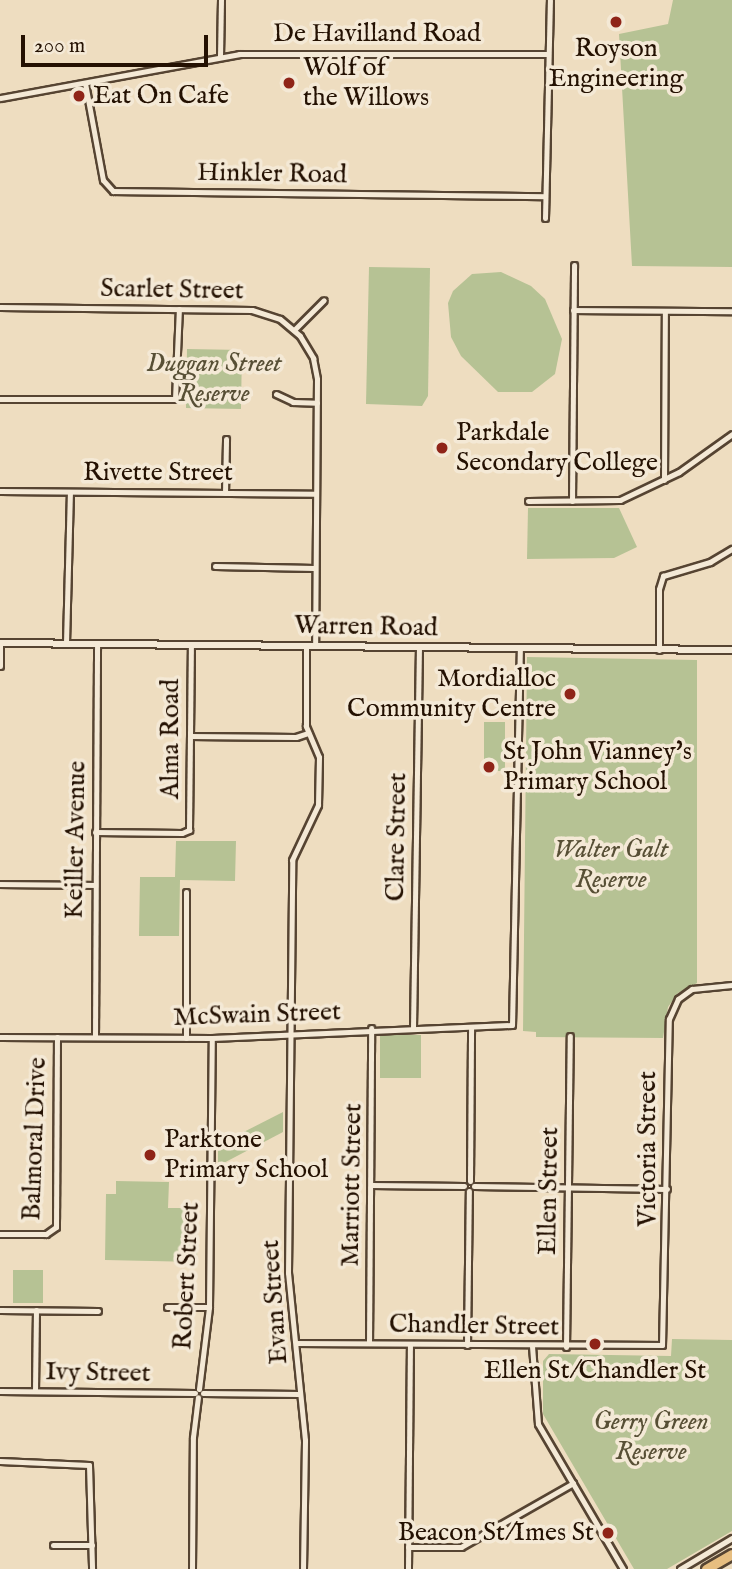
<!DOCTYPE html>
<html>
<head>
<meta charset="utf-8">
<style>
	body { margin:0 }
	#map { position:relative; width:732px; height:1569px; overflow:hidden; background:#eeddc0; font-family:"IM FELL English",serif }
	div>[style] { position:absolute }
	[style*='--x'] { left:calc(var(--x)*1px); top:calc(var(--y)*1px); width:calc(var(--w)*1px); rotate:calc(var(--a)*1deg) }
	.green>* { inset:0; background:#b6c294; transform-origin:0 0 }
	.roads { filter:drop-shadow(2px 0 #564432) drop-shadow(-2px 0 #564432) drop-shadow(0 2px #564432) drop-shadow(0 -2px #564432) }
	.minor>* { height:5px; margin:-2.5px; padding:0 2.5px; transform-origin:2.5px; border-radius:2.5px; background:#f4e9d6 }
	.tertiary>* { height:6px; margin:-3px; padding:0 3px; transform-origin:3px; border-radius:3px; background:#f4e9d6 }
	.trunk>* { height:9px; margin:-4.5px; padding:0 4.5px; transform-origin:4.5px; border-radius:4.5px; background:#e7be80 }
	.dots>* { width:19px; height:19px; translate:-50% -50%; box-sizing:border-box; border:4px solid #f4e9d6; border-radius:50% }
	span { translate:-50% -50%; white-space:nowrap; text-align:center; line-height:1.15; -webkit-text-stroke:7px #f4e9d6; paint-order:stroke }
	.street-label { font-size:26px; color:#241102 }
	.poi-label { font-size:26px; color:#241102 }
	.left { translate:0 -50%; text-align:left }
	.right { translate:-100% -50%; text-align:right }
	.park-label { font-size:26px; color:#574f35; font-style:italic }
	.scale { position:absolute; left:21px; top:35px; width:187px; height:32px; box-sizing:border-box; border:4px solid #241102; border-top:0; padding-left:9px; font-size:21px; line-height:24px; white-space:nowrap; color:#241102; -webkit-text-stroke:5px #f4e9d6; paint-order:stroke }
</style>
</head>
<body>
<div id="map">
	<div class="green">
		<i style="clip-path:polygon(673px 0,732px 0,732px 267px,632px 266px,619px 34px,668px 24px)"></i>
		<i style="clip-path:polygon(369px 267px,430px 268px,428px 396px,422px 406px,366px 404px)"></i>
		<i style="clip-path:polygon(501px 272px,531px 286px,545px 299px,562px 339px,555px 374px,532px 392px,498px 392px,461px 356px,451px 337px,448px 303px,453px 291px,472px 274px)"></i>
		<i style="left:187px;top:349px;width:55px;height:59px;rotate:1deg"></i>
		<i style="clip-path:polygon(528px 508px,619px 508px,637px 547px,614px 558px,527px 559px)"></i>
		<i style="clip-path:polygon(527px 657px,697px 660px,697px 983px,678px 993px,668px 1007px,663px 1038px,536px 1037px,536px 1032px,523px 1031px)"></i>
		<i style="left:484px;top:722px;width:21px;height:49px"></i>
		<i style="clip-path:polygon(176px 841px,236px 841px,235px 881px,180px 880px,179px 936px,139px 936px,140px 877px,175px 877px)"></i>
		<i style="left:380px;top:1035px;width:41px;height:43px"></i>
		<i style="clip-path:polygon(283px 1112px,283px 1132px,218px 1166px,218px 1145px)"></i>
		<i style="clip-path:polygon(116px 1181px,169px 1182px,168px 1208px,198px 1208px,197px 1262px,105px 1260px,106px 1194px,116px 1194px)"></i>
		<i style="left:13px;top:1270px;width:30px;height:33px"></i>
		<i style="clip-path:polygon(672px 1339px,732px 1340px,732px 1531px,667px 1569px,634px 1569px,543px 1414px,543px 1361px,549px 1354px,671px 1356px)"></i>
	</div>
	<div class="roads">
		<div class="minor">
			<i style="--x:220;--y:57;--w:57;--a:-89"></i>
			<i style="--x:85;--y:83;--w:99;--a:79.5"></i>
			<i style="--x:103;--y:180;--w:15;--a:48"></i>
			<i style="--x:113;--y:191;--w:431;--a:0.7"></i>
			<i style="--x:0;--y:98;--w:243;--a:-10.4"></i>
			<i style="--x:239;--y:54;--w:309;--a:0"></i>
			<i style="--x:545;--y:218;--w:218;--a:-88.7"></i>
			<i style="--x:0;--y:307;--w:252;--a:0.7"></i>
			<i style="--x:252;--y:310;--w:29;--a:18"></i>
			<i style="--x:280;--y:319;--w:26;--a:40"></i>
			<i style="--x:300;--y:336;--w:26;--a:59"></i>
			<i style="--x:313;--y:358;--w:21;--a:79"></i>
			<i style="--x:317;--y:379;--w:267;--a:90.4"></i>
			<i style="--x:573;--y:310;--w:159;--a:0.4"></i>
			<i style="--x:294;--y:330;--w:42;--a:-45"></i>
			<i style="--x:276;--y:394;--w:19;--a:25"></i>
			<i style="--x:293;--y:402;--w:24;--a:2"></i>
			<i style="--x:0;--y:399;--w:175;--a:0"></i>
			<i style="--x:175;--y:399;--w:90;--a:-87.5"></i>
			<i style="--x:664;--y:480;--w:169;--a:-89.7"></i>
			<i style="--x:0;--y:491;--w:315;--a:0.5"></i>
			<i style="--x:225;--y:493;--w:54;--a:-88.9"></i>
			<i style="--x:528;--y:501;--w:92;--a:-0.6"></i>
			<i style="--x:620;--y:500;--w:65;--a:-25.4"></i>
			<i style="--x:679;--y:472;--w:65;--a:-35.6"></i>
			<i style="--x:572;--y:501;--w:236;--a:-89.5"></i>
			<i style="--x:215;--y:566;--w:99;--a:1.2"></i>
			<i style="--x:66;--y:643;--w:151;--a:-88.5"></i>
			<i style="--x:659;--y:650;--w:61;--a:-90"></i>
			<i style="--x:659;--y:589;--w:14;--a:-73"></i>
			<i style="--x:663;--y:576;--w:49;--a:-16.6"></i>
			<i style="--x:710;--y:562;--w:26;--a:-31"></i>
			<i style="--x:0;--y:666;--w:23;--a:-90"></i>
			<i style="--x:190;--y:736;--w:106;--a:0.5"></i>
			<i style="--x:296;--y:737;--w:13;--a:-18"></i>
			<i style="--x:95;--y:832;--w:87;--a:0.7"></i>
			<i style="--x:182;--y:833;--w:8;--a:-23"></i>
			<i style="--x:189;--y:830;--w:185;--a:-89.4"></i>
			<i style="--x:0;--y:884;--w:95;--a:0.6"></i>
			<i style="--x:413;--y:1028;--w:381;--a:-89.1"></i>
			<i style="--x:0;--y:1037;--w:212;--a:0.3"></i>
			<i style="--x:212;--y:1038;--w:300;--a:-2.5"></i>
			<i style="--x:512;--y:1025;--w:377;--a:-88.8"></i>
			<i style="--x:95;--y:1037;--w:393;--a:-89.7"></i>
			<i style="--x:186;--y:1038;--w:146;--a:-90"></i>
			<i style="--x:470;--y:1181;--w:153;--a:-89.6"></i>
			<i style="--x:371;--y:1185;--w:93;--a:0.6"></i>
			<i style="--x:474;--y:1186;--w:193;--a:0.9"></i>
			<i style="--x:0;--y:1234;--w:46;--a:0"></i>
			<i style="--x:46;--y:1234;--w:12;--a:-35"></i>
			<i style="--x:56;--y:1227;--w:190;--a:-89.7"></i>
			<i style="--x:167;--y:1307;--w:42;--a:0"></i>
			<i style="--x:0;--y:1310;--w:98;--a:0.6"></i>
			<i style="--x:297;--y:1343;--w:365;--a:0.3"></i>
			<i style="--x:662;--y:1345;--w:326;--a:-88.8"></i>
			<i style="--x:669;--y:1019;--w:22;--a:-66"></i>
			<i style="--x:678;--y:999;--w:17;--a:-36"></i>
			<i style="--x:692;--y:989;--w:40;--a:-5.7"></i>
			<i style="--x:369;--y:1343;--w:315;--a:-89.6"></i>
			<i style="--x:467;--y:1345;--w:154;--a:-89.3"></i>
			<i style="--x:532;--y:1346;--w:78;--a:85.6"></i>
			<i style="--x:538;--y:1424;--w:168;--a:59.6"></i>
			<i style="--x:566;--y:1347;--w:311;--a:-89.3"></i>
			<i style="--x:199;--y:1389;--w:83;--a:-83"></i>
			<i style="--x:209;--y:1307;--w:269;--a:-89.4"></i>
			<i style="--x:0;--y:1391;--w:195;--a:0.6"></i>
			<i style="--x:35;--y:1391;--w:81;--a:-89.3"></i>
			<i style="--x:203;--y:1393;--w:96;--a:0.6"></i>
			<i style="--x:0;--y:1461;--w:89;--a:2.6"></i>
			<i style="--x:89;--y:1465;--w:104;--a:88.3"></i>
			<i style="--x:53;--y:1545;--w:39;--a:0"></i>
			<i style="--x:408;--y:1547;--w:53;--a:0"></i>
			<i style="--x:461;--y:1547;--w:129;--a:-29.7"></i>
			<i style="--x:192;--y:1569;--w:132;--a:-89.6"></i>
			<i style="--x:193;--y:1437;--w:40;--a:-82.9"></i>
			<i style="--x:303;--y:1569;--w:129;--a:-89.1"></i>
			<i style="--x:305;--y:1440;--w:168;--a:-95.8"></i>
			<i style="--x:288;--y:1273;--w:413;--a:-89.4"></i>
			<i style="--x:292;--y:860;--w:61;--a:-64.7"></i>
			<i style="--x:318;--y:805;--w:48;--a:-88.8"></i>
			<i style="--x:319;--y:757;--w:34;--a:-113"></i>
			<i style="--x:306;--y:726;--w:80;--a:-90"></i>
			<i style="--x:408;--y:1569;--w:225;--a:-89.5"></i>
			<i style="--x:680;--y:1569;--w:61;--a:-30.8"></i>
		</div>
		<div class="tertiary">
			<i style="--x:0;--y:643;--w:732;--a:0.55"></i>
		</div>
		<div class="trunk">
			<i style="--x:706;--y:1569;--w:30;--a:-30"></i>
		</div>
	</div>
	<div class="dots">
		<i style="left:616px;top:22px;background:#8f2418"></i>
		<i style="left:289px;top:83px;background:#8f2418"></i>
		<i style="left:79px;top:96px;background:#8f2418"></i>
		<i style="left:442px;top:448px;background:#8f2418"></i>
		<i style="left:570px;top:694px;background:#8f2418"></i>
		<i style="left:489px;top:767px;background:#8f2418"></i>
		<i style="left:150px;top:1155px;background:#8f2418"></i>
		<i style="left:595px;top:1344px;background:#8f2418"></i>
		<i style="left:608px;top:1533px;background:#8f2418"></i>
	</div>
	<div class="street-label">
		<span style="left:377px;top:34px">De Havilland Road</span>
		<span style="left:272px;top:174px;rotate:1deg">Hinkler Road</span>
		<span style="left:172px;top:290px;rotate:1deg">Scarlet Street</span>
		<span style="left:158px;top:473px">Rivette Street</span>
		<span style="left:366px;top:627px;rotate:1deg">Warren Road</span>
		<span style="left:171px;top:739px;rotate:-90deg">Alma Road</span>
		<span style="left:397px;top:837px;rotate:-89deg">Clare Street</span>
		<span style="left:76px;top:840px;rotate:-89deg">Keiller Avenue</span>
		<span style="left:257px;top:1015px;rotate:-2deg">McSwain Street</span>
		<span style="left:35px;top:1139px;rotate:-88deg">Balmoral Drive</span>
		<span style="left:648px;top:1149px;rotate:-90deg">Victoria Street</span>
		<span style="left:352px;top:1185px;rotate:-89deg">Marriott Street</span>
		<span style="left:549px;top:1191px;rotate:-89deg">Ellen Street</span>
		<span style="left:187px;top:1276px;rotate:-87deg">Robert Street</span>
		<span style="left:275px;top:1302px;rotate:-94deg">Evan Street</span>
		<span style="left:474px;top:1326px;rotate:1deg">Chandler Street</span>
		<span style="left:98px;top:1373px;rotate:1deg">Ivy Street</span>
	</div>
	<div class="poi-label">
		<span style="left:616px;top:64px">Royson<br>Engineering</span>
		<span class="left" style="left:303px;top:83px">Wolf of<br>the Willows</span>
		<span class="left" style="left:93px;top:96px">Eat On Cafe</span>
		<span class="left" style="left:456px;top:448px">Parkdale<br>Secondary College</span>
		<span class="right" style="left:556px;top:694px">Mordialloc<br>Community Centre</span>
		<span class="left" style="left:503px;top:767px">St John Vianney's<br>Primary School</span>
		<span class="left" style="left:164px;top:1155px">Parktone<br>Primary School</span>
		<span style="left:595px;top:1371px">Ellen St/Chandler St</span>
		<span class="right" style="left:594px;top:1533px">Beacon St/Imes St</span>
	</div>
	<div class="park-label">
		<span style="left:214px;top:379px">Duggan Street<br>Reserve</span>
		<span style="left:611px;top:865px">Walter Galt<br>Reserve</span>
		<span style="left:651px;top:1437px">Gerry Green<br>Reserve</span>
	</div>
	<div class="scale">200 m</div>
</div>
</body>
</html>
